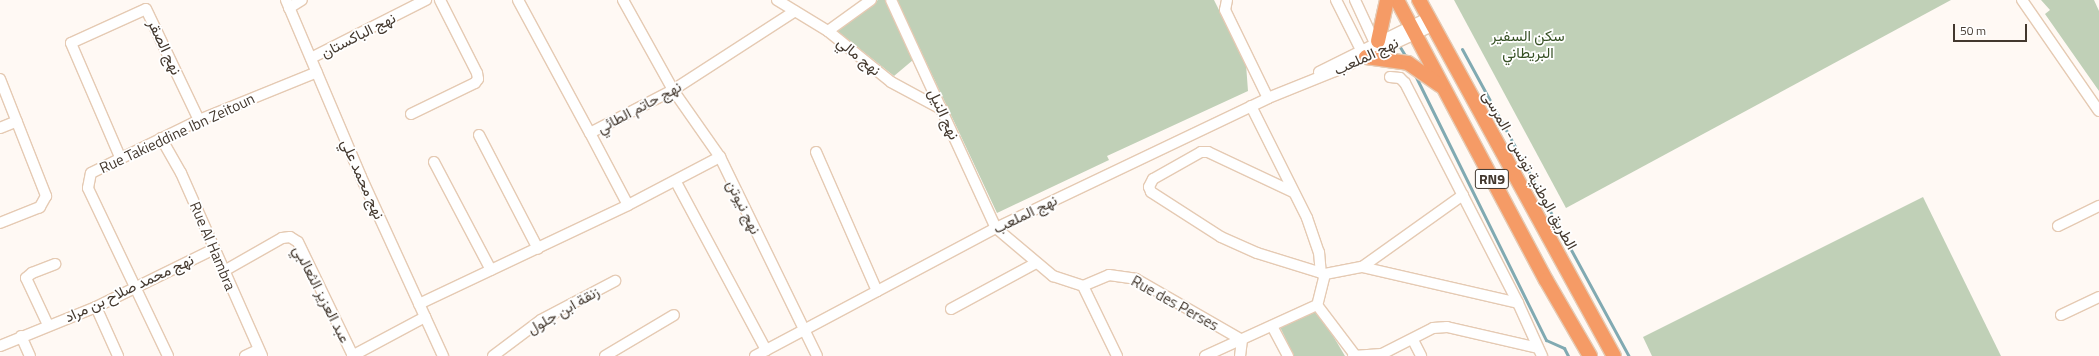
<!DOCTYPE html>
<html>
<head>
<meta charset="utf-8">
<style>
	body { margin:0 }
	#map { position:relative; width:2099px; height:356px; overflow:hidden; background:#fff9f4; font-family:"Titillium Web",Vazirmatn,sans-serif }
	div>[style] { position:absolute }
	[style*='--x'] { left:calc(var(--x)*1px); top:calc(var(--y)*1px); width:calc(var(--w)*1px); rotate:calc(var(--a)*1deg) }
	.green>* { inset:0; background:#c0d0b7 }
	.stream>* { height:3px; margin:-1.5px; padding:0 1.5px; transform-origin:1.5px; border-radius:1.5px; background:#81aab2 }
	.roads { filter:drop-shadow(1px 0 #e5cab3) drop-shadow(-1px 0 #e5cab3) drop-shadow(0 1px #e5cab3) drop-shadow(0 -1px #e5cab3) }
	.minor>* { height:10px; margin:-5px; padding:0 5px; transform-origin:5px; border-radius:5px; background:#fff }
	.highway>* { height:14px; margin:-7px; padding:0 7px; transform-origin:7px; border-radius:7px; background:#f59b66 }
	span { translate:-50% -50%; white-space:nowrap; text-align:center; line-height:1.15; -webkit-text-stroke:3.5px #fff; paint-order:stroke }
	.shield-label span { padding:1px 3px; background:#fff; border:1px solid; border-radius:3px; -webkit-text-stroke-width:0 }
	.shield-label { font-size:14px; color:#43382e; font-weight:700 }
	.street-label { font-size:15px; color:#43382e }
	.park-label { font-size:15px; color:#375125 }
	.scale { position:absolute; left:1953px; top:24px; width:74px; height:18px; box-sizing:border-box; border:2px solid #43382e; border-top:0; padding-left:5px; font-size:12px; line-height:14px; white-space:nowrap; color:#43382e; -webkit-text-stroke:3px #fff; paint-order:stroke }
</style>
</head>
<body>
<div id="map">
	<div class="green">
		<i style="clip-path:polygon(878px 0,886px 0,913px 60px,894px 76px,836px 30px)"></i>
		<i style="clip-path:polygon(897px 0,1214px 0,1246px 64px,1248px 91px,1107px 156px,1109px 160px,997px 213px)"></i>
		<i style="clip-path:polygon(1454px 0,1951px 0,1566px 208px)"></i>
		<i style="clip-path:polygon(2041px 0,2094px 0,2099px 11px,2099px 91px,2045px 14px,2050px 10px)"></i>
		<i style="clip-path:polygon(1923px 197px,2001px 356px,1652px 356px,1643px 337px)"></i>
		<i style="clip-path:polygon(1317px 309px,1345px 356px,1294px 356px,1280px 327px)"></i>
	</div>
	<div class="stream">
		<i style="--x:1400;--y:47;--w:12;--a:59"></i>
		<i style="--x:1462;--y:49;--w:349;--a:61.5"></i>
		<i style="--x:1414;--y:73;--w:298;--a:63.7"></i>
		<i style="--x:1546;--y:340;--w:20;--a:24"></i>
		<i style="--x:1564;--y:348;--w:9;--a:63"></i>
	</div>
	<div class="roads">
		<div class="minor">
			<i style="--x:286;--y:0;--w:192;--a:67"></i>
			<i style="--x:361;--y:177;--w:197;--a:65.4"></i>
			<i style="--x:518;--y:0;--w:151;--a:61.6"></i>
			<i style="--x:590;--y:133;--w:93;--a:-27.4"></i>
			<i style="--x:673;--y:90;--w:145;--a:-32.9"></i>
			<i style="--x:623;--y:0;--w:103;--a:60.9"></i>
			<i style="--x:673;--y:90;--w:82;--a:55"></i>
			<i style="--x:720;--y:157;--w:221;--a:64"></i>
			<i style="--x:777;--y:0;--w:60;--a:31.3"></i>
			<i style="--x:828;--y:31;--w:81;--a:39"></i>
			<i style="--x:891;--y:82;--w:59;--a:28.3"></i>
			<i style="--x:891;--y:0;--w:251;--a:65.3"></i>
			<i style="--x:996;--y:228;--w:75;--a:40.1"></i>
			<i style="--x:1053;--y:276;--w:32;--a:18"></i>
			<i style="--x:1083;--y:286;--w:78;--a:64.1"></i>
			<i style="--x:1227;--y:0;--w:10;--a:101"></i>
			<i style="--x:1225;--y:10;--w:98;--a:64"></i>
			<i style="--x:1336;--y:0;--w:56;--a:63.4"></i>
			<i style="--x:1355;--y:0;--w:47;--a:65.1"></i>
			<i style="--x:2022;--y:0;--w:135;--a:55.3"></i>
			<i style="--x:289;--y:8;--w:15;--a:-32"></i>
			<i style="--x:828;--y:31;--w:53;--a:-35.8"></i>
			<i style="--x:311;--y:58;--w:129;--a:-26.8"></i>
			<i style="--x:1319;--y:72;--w:122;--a:-26.4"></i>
			<i style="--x:1390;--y:77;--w:10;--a:6"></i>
			<i style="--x:1400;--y:78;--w:7;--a:45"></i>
			<i style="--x:1405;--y:83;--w:247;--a:62.8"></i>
			<i style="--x:1518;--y:303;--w:58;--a:65.6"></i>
			<i style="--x:0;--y:79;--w:126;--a:68.5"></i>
			<i style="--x:46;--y:196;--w:13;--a:119"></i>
			<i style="--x:40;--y:207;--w:43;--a:158.2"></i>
			<i style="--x:1251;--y:106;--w:125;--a:63.4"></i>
			<i style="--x:1307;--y:218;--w:36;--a:71"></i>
			<i style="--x:1319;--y:252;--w:21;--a:85"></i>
			<i style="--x:411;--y:114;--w:71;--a:-25.8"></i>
			<i style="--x:475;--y:83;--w:5;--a:-53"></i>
			<i style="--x:478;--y:79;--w:6;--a:-99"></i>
			<i style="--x:477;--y:73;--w:82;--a:-116.9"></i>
			<i style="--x:0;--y:128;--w:18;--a:-22"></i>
			<i style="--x:590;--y:133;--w:81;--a:62.2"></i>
			<i style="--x:479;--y:135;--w:128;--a:62.6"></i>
			<i style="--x:161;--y:138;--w:40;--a:60.3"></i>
			<i style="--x:181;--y:173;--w:200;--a:66.1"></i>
			<i style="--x:816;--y:152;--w:152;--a:66.3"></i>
			<i style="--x:120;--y:157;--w:124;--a:-113.3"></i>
			<i style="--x:71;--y:43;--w:82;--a:-24.4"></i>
			<i style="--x:146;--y:9;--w:123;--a:64.5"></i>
			<i style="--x:434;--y:162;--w:122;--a:62.2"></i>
			<i style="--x:676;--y:182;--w:191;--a:61.8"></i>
			<i style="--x:1293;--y:192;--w:94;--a:-154.8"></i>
			<i style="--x:1208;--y:152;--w:7;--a:180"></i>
			<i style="--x:1201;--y:152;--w:55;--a:150.6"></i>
			<i style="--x:1153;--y:179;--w:9;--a:117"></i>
			<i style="--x:1149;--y:187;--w:5;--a:68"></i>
			<i style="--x:1151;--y:192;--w:83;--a:32.7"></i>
			<i style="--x:1221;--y:237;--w:39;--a:24"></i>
			<i style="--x:1257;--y:253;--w:71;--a:17.2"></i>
			<i style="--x:1325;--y:274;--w:38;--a:-11"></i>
			<i style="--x:1362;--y:267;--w:124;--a:-35.5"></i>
			<i style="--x:2058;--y:226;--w:46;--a:-26"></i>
			<i style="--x:1362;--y:267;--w:160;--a:13"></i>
			<i style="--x:224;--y:271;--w:67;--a:-29.6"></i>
			<i style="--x:282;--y:238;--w:8;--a:-7"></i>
			<i style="--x:290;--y:237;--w:9;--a:32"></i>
			<i style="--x:298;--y:242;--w:127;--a:64.2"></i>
			<i style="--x:1325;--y:274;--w:32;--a:104"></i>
			<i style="--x:1317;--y:305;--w:63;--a:52.8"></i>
			<i style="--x:1083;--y:286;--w:28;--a:-23"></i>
			<i style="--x:1109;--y:275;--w:27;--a:8"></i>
			<i style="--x:1136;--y:279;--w:122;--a:29.9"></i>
			<i style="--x:1242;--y:340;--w:16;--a:97"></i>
			<i style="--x:419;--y:304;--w:231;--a:-25.3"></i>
			<i style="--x:628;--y:205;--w:104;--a:-27.6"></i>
			<i style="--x:96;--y:307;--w:54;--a:65.8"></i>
			<i style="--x:951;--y:309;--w:97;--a:-28.4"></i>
			<i style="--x:2061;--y:315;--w:42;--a:-25.3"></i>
			<i style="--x:48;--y:325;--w:52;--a:-115.1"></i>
			<i style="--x:26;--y:278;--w:8;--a:-40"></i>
			<i style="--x:32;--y:273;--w:25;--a:-21"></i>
			<i style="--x:1272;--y:326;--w:34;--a:62"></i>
			<i style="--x:21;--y:336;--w:22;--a:66"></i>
			<i style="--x:1413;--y:340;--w:18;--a:63"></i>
			<i style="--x:0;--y:346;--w:104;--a:-22.1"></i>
			<i style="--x:96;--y:307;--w:131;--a:-26.2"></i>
			<i style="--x:168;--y:356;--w:186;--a:-115.5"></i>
			<i style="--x:88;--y:188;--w:15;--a:-79"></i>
			<i style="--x:91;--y:173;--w:120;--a:-26.1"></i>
			<i style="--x:199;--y:120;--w:127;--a:-22.1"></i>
			<i style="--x:245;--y:356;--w:14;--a:-25"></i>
			<i style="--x:352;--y:356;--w:83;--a:-28.1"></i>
			<i style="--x:493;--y:356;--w:60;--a:-36.9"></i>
			<i style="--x:541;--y:320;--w:84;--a:-27.8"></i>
			<i style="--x:605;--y:356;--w:80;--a:-30.7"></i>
			<i style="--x:755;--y:356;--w:273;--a:-28"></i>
			<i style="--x:996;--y:228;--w:301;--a:-25.5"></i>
			<i style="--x:1268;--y:98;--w:72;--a:-21.9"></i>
			<i style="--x:1335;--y:71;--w:107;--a:-24.9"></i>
			<i style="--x:1205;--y:356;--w:123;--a:-24.5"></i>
			<i style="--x:1353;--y:356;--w:29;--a:-4"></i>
			<i style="--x:1382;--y:354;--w:57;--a:-27"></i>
			<i style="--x:1433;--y:328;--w:14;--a:-4"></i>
			<i style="--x:1447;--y:327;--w:93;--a:13"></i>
		</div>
		<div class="highway">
			<i style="--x:1397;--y:0;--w:317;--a:62"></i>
			<i style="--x:1546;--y:280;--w:88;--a:59.9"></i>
			<i style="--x:1419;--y:0;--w:406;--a:61.3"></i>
			<i style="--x:1378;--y:41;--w:42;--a:-77.6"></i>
			<i style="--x:1366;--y:57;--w:42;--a:8.1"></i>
			<i style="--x:1408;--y:63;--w:39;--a:35"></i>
		</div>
	</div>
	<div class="shield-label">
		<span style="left:1492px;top:179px">RN9</span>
	</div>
	<div class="street-label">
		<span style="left:358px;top:35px;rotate:-27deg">نهج الباكستان</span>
		<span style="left:165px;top:47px;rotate:65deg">نهج الصقر</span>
		<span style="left:859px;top:56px;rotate:39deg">نهج مالي</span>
		<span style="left:1366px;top:56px;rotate:-25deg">نهج الملعب</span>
		<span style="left:639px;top:107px;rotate:-28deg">نهج حاتم الطائي</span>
		<span style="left:944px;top:114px;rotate:65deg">نهج النيل</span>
		<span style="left:177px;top:133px;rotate:-25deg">Rue Takieddine Ibn Zeitoun</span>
		<span style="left:1530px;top:170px;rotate:61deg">الطريق الوطنية تونس - المرسى</span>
		<span style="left:363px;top:179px;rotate:66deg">نهج محمد علي</span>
		<span style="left:744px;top:207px;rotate:64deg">نهج نيوتن</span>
		<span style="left:1025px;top:214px;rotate:-26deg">نهج الملعب</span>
		<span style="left:213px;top:246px;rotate:67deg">Rue Al Hambra</span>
		<span style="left:129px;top:288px;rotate:-25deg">نهج محمد صلاح بن مراد</span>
		<span style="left:322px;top:294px;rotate:63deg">عبد العزيز الثعالبي</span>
		<span style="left:1175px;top:303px;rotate:29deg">Rue des Perses</span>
		<span style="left:563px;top:310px;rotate:-30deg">زنقة ابن جلول</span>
	</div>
	<div class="park-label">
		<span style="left:1528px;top:44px">سكن السفير<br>البريطاني</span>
	</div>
	<div class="scale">50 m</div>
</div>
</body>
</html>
